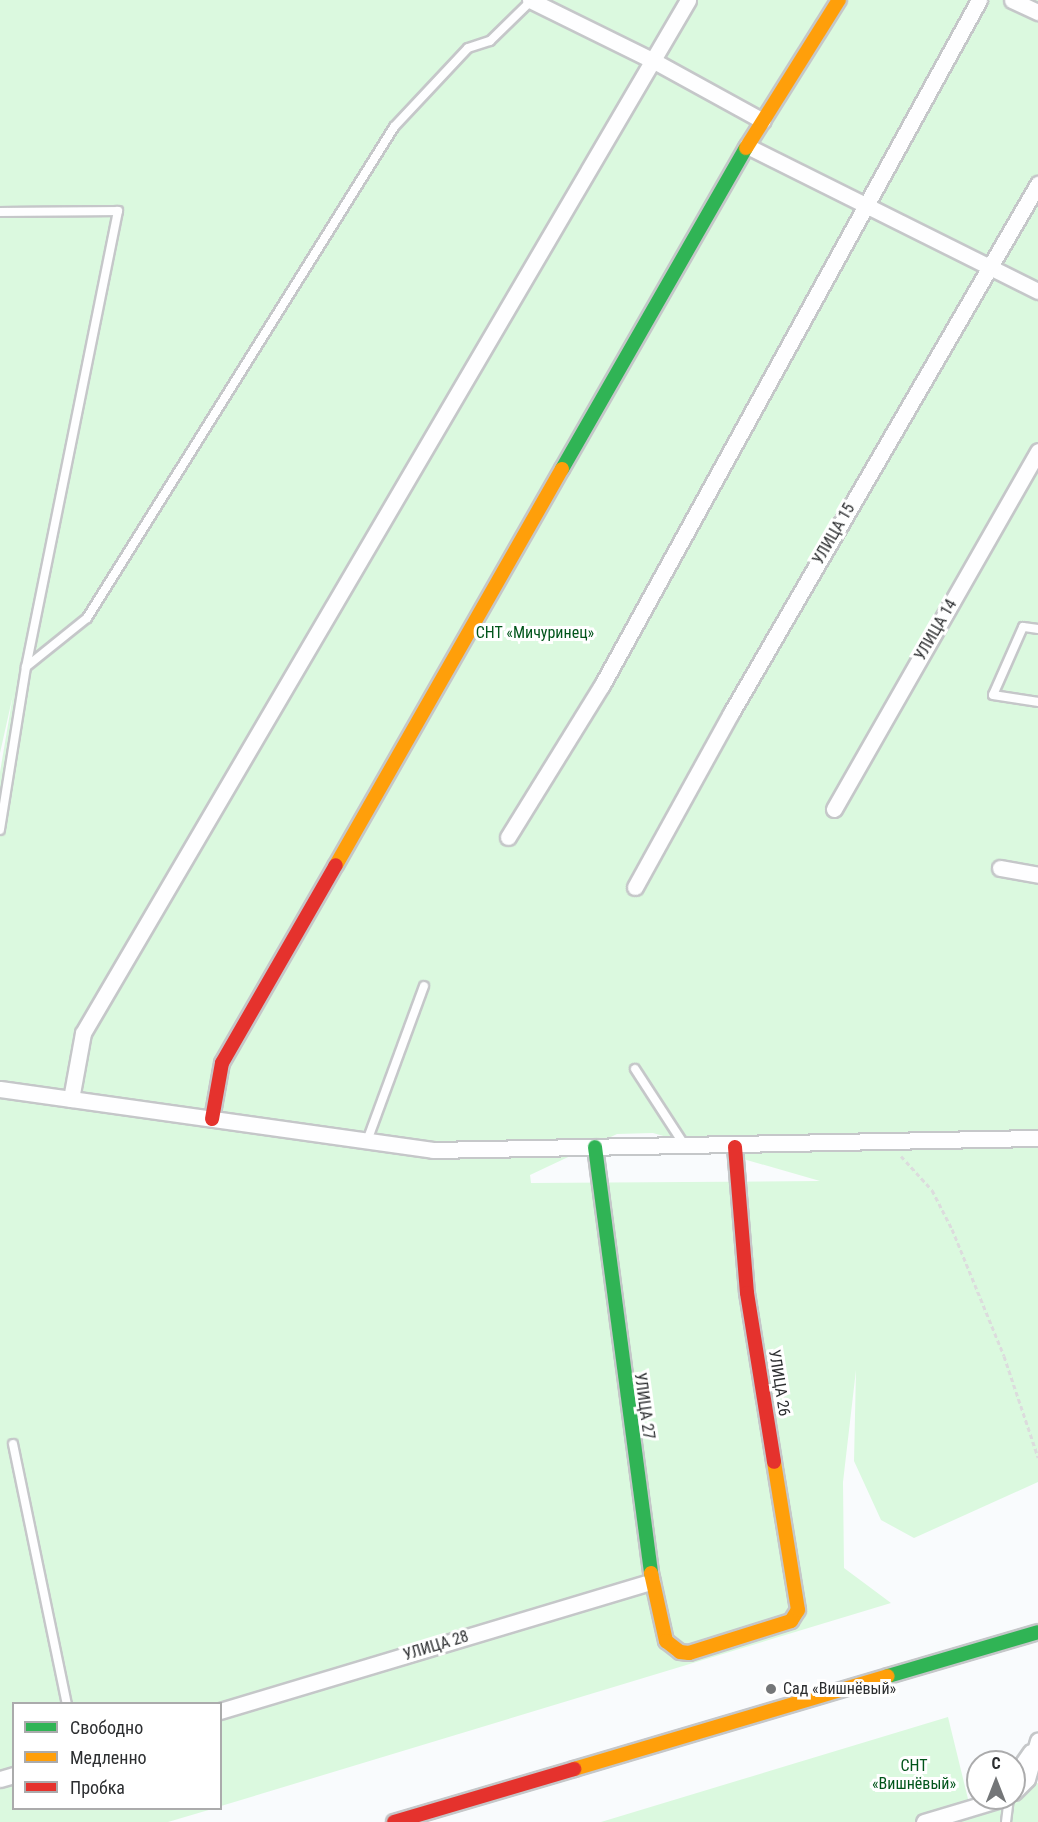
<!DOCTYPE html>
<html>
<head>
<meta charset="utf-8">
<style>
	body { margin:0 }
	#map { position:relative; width:1038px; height:1822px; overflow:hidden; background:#f9fbfd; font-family:"Roboto Condensed",sans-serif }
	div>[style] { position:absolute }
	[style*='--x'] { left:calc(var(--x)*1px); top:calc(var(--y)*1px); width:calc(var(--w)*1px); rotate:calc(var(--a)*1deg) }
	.green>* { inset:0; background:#dbf9df }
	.path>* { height:3px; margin-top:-1.5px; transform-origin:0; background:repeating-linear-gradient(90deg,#dcdcdd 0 4.5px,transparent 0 7.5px) }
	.roads { filter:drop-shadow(2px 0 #c5c7c9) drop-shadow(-2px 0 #c5c7c9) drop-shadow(0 2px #c5c7c9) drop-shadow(0 -2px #c5c7c9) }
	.lane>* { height:8px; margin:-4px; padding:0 4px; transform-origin:4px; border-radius:4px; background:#fefeff }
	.street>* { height:15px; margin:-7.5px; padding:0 7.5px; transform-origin:7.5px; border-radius:7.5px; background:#fefeff }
	.fast>* { height:14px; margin:-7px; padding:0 7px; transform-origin:7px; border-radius:7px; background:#30b455 }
	.slow>* { height:14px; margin:-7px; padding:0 7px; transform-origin:7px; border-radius:7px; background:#ff9f0a }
	.jam>* { height:14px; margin:-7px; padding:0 7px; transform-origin:7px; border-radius:7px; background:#e5322d }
	.dots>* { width:16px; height:16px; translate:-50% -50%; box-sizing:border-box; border:3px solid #fff; border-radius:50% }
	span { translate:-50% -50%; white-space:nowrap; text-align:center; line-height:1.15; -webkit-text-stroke:6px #fff; paint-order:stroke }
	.street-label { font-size:16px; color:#2c2e30 }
	.park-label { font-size:16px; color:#02551b }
	.poi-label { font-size:16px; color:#2c2e30 }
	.left { translate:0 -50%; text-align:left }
	.legend { position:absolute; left:12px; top:1702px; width:210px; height:108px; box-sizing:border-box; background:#fff; border:2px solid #ababac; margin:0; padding:8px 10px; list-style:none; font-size:18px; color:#2c2e30 }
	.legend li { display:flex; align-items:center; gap:12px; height:30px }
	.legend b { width:30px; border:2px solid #ababac }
	.north { position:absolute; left:966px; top:1750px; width:60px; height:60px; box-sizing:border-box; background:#fff; border:2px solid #ababac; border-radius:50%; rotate:0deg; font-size:16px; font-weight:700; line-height:24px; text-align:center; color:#2c2e30 }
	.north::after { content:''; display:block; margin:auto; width:21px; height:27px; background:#747678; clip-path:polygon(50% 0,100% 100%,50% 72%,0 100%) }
</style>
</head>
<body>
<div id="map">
	<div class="green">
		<i style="clip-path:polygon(evenodd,0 0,1038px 0,1038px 1482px,914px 1538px,881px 1520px,854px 1461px,856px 1370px,843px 1482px,844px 1568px,891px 1603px,221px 1806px,220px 1704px,14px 1704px,14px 1808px,212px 1809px,168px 1822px,0 1822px,0 772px,13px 695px,0 753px,0 0,653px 1133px,820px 1181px,531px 1183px,530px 1175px,617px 1134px,653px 1133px)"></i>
		<i style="clip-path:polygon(948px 1717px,969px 1803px,1038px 1783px,1038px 1822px,601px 1822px)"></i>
	</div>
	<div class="path">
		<i style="--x:901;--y:1156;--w:46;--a:47.6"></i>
		<i style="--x:932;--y:1190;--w:44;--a:62.9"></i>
		<i style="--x:952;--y:1229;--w:137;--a:67.7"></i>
		<i style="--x:1004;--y:1356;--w:107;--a:71.4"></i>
	</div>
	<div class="roads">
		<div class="lane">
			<i style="--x:0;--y:212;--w:118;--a:-0.5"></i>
			<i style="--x:118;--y:211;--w:465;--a:101.4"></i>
			<i style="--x:26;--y:667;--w:165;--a:99.1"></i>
			<i style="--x:1038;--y:629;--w:15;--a:-172"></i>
			<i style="--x:1023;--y:627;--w:74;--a:113.8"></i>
			<i style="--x:993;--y:695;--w:46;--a:8.8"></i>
			<i style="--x:26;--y:667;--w:78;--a:-38.8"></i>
			<i style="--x:87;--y:618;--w:579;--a:-57.98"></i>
			<i style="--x:394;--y:127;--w:108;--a:-46.9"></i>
			<i style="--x:468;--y:48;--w:23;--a:-18"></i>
			<i style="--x:490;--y:41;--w:57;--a:-44.3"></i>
			<i style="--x:635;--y:1069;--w:92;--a:57"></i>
			<i style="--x:367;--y:1141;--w:165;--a:-69.8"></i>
			<i style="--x:13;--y:1444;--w:266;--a:78.3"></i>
			<i style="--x:1006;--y:1822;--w:24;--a:-83"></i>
		</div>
		<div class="street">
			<i style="--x:530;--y:0;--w:138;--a:26.2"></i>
			<i style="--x:654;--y:61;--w:124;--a:28.8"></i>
			<i style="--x:1012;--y:0;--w:29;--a:25"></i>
			<i style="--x:747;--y:146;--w:325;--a:26.5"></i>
			<i style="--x:834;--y:809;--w:412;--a:-60.3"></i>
			<i style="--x:508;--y:837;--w:179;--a:-58.3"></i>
			<i style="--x:602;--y:685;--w:782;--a:-61.17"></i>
			<i style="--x:1000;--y:868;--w:39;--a:10"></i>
			<i style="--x:635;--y:887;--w:199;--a:-61.1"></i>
			<i style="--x:731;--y:713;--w:612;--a:-59.87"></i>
			<i style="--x:0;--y:1089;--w:437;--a:8"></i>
			<i style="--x:433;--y:1150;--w:605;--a:-1.14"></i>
			<i style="--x:71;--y:1099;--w:67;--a:-79.7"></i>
			<i style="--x:83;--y:1033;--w:1197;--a:-59.64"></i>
			<i style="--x:220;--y:1711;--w:451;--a:-16.7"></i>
			<i style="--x:1014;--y:1776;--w:29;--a:-55"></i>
			<i style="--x:0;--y:1779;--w:15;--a:-16"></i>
			<i style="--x:1014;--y:1792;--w:18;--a:-45"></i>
			<i style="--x:1027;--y:1779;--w:40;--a:-74"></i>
			<i style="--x:924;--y:1822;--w:84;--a:-16.7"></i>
		</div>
		<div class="fast">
			<i style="--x:562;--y:469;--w:370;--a:-60.2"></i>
			<i style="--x:595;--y:1147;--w:430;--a:82.5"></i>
			<i style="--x:888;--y:1676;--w:156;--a:-16.3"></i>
		</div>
		<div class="slow">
			<i style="--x:746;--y:148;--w:175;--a:-57.9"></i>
			<i style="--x:336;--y:865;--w:456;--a:-60.3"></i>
			<i style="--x:651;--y:1573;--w:70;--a:77.6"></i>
			<i style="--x:666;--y:1641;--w:18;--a:38"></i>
			<i style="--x:680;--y:1652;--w:9;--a:6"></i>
			<i style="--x:689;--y:1653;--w:107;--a:-17.4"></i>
			<i style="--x:791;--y:1621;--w:13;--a:-58"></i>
			<i style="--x:798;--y:1610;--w:150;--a:-99.2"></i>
			<i style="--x:574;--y:1769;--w:327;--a:-16.5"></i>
		</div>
		<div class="jam">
			<i style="--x:212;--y:1119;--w:57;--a:-79.9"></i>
			<i style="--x:222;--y:1063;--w:228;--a:-60.1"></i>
			<i style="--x:735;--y:1147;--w:146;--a:85.3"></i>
			<i style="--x:747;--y:1293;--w:171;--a:80.9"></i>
			<i style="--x:394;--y:1822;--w:188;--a:-16.4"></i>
		</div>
	</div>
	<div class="dots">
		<i style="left:771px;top:1689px;background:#747678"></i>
	</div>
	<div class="street-label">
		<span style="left:834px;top:534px;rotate:-60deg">УЛИЦА 15</span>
		<span style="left:936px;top:630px;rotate:-60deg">УЛИЦА 14</span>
		<span style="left:779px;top:1383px;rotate:81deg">УЛИЦА 26</span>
		<span style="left:644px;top:1406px;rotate:82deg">УЛИЦА 27</span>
		<span style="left:436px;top:1646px;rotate:-17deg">УЛИЦА 28</span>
	</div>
	<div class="park-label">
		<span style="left:535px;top:633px">СНТ «Мичуринец»</span>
		<span style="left:914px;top:1775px">СНТ<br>«Вишнёвый»</span>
	</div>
	<div class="poi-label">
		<span class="left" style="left:783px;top:1689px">Сад «Вишнёвый»</span>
	</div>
	<ul class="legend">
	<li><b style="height:8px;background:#30b455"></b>Свободно</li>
	<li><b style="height:8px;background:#ff9f0a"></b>Медленно</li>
	<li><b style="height:8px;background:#e5322d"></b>Пробка</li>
	</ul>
	<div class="north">С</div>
</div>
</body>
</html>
